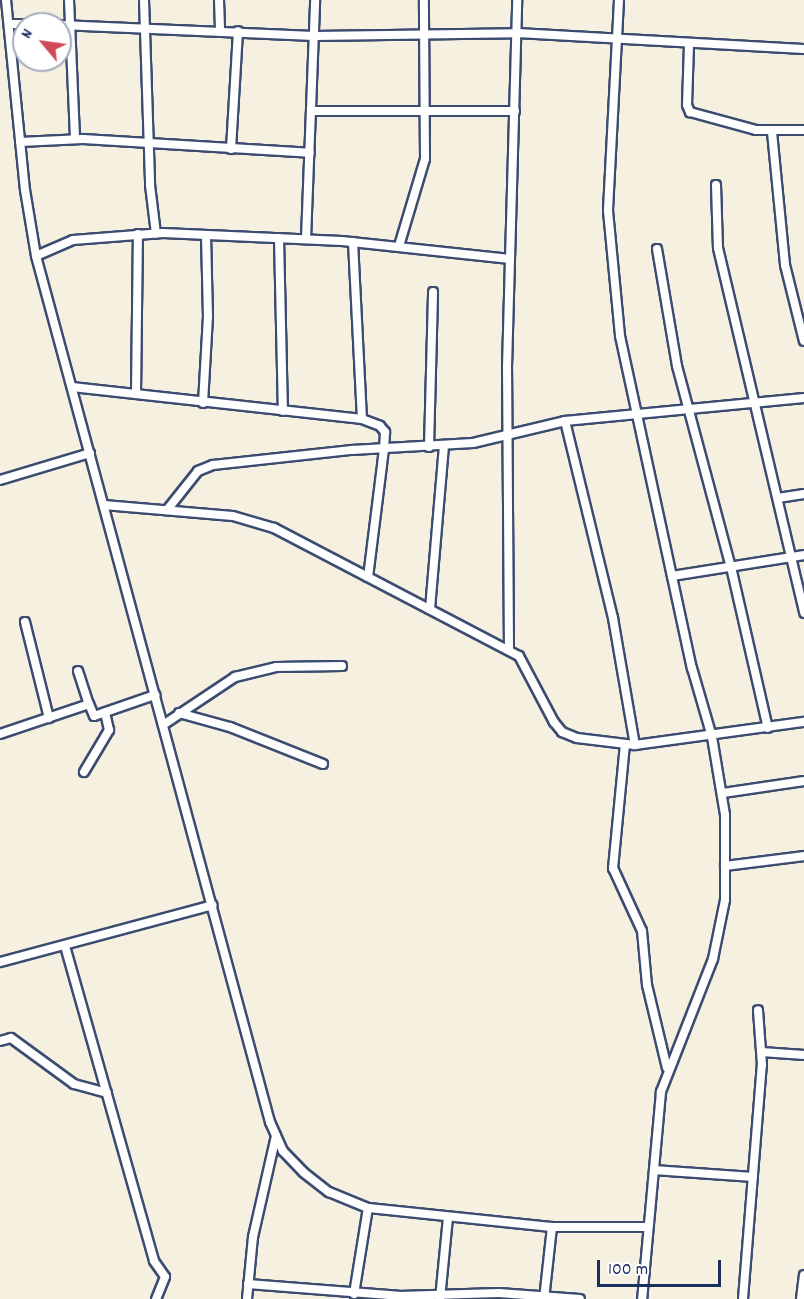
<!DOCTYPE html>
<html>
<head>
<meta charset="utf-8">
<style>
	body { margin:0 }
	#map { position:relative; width:804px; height:1299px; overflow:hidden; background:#f5f0df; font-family:Dekko,sans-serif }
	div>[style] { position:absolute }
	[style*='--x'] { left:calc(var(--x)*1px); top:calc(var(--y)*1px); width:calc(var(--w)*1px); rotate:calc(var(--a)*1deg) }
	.roads { filter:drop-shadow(2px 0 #3c4c71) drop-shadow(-2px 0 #3c4c71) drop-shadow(0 2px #3c4c71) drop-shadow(0 -2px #3c4c71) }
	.minor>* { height:8px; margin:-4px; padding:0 4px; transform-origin:4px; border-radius:4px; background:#fff }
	span { translate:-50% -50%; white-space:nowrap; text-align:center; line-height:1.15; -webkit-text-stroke:4.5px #fff; paint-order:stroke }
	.north { position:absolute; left:12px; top:12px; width:60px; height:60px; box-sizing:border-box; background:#fff; border:2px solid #a4acbf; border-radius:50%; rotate:299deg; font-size:16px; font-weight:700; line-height:24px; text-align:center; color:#1b2f5e }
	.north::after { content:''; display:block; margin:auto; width:21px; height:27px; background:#d1495b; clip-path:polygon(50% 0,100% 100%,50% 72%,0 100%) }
	.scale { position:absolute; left:597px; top:1260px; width:124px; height:27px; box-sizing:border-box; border:3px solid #1b2f5e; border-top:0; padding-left:8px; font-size:18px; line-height:21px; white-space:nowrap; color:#1b2f5e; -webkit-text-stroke:4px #fff; paint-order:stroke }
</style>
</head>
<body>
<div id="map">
	<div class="roads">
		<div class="minor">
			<i style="--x:6;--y:0;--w:191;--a:84.3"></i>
			<i style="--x:25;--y:190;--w:67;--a:80.5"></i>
			<i style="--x:36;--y:256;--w:897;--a:74.88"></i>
			<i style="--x:270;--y:1122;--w:32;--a:66"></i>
			<i style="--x:283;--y:1151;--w:29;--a:46"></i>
			<i style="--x:303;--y:1172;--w:33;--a:38"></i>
			<i style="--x:329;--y:1192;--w:42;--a:22.3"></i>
			<i style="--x:368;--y:1208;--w:185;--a:5.9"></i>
			<i style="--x:552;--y:1227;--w:72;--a:96.3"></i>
			<i style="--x:69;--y:0;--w:139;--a:87.5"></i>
			<i style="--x:144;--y:0;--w:185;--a:88.1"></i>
			<i style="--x:150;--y:185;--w:49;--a:83"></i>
			<i style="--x:219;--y:0;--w:30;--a:88"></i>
			<i style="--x:619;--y:0;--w:211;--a:93"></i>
			<i style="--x:608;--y:211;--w:126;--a:84.5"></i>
			<i style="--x:620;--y:336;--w:340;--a:77.8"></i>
			<i style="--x:692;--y:668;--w:72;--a:73.8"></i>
			<i style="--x:712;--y:737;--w:79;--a:80.5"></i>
			<i style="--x:725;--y:815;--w:85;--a:90"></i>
			<i style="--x:725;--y:900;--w:60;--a:101.5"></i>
			<i style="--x:713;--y:959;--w:143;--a:111.4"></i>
			<i style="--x:661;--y:1092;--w:208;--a:95.2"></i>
			<i style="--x:9;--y:24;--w:15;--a:0"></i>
			<i style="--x:60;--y:25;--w:254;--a:2.5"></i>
			<i style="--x:314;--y:36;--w:203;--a:-0.8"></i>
			<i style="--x:517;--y:33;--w:287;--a:3.2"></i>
			<i style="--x:689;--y:45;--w:60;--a:91.9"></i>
			<i style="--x:687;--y:105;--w:8;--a:67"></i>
			<i style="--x:690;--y:112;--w:68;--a:15.3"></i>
			<i style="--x:756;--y:130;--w:48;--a:0"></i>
			<i style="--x:312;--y:111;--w:203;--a:0"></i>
			<i style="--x:772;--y:132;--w:134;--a:84.4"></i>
			<i style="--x:785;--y:265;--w:78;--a:76"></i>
			<i style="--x:20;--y:142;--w:63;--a:-2.7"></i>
			<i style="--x:83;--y:139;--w:227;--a:3.5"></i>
			<i style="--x:231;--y:149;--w:118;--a:-86.6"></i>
			<i style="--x:716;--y:185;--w:63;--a:88.2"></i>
			<i style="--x:718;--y:248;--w:375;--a:76.7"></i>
			<i style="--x:279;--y:238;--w:173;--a:88.7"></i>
			<i style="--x:306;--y:239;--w:239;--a:-87.8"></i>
			<i style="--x:353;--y:242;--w:177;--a:87.1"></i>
			<i style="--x:399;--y:246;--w:91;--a:-73.4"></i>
			<i style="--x:425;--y:159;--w:159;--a:-90.4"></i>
			<i style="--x:657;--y:249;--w:119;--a:80.3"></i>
			<i style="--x:677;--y:366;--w:208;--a:75"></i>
			<i style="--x:731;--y:567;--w:165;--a:77.1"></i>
			<i style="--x:36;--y:256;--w:40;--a:-23.4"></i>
			<i style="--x:73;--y:240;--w:90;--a:-4.4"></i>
			<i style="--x:163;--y:233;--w:179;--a:2.6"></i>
			<i style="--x:342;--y:241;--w:169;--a:6.1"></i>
			<i style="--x:72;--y:387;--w:292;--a:6.3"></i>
			<i style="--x:362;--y:419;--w:19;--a:21"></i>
			<i style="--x:380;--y:426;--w:8;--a:50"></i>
			<i style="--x:385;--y:432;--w:17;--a:93"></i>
			<i style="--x:384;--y:449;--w:129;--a:97.1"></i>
			<i style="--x:136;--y:394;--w:160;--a:-89.3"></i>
			<i style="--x:203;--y:403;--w:86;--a:-86.7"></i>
			<i style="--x:208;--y:317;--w:82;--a:-91.4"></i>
			<i style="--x:565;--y:421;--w:203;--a:76.3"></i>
			<i style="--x:613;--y:618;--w:129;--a:80.2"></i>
			<i style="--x:429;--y:447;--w:155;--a:-88.5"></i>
			<i style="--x:0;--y:480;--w:94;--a:-16.7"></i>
			<i style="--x:778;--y:498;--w:26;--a:-9"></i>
			<i style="--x:104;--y:505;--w:129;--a:4.9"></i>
			<i style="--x:233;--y:516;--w:43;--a:16.3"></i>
			<i style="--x:274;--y:528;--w:276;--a:27.6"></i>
			<i style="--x:519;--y:656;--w:75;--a:62.1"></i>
			<i style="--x:554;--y:722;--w:13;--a:51"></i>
			<i style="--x:562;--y:732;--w:16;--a:22"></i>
			<i style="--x:577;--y:738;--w:58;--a:6.9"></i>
			<i style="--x:635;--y:745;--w:171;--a:-7.8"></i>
			<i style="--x:167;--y:510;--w:50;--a:-51.5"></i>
			<i style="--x:198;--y:471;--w:16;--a:-22"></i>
			<i style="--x:213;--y:465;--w:140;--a:-6.2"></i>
			<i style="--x:352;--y:450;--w:121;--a:-3.3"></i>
			<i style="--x:473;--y:443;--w:95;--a:-13.4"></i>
			<i style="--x:565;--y:421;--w:240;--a:-5.5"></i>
			<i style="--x:672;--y:576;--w:134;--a:-9"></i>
			<i style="--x:430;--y:609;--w:164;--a:-85.1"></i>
			<i style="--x:25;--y:622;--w:99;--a:76"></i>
			<i style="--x:509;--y:650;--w:283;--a:-90.4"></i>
			<i style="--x:507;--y:367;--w:367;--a:-88.4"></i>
			<i style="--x:78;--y:671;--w:35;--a:72"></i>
			<i style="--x:179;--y:713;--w:53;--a:15.4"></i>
			<i style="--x:230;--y:727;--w:100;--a:21.7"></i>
			<i style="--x:163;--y:725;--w:87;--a:-33.7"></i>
			<i style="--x:235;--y:677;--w:42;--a:-13.7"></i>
			<i style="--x:276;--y:667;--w:66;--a:-0.9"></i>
			<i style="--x:0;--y:734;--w:94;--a:-18.6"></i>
			<i style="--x:89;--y:704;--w:13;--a:67"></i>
			<i style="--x:94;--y:716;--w:65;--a:-19"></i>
			<i style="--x:625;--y:744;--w:125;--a:95.5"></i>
			<i style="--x:613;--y:868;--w:69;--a:65.3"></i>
			<i style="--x:642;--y:931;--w:54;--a:84.7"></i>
			<i style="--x:647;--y:985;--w:85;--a:76.5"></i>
			<i style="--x:84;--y:772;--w:49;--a:-59.2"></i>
			<i style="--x:109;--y:730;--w:18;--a:-103"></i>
			<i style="--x:723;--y:793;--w:82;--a:-8.4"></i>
			<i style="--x:725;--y:866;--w:80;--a:-7.2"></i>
			<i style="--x:65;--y:946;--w:327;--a:74.2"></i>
			<i style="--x:154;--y:1261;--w:19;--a:55"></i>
			<i style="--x:165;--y:1277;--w:24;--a:112"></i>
			<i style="--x:0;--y:962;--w:220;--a:-15"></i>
			<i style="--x:0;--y:1041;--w:11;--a:-15"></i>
			<i style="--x:11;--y:1038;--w:78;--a:36.1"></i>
			<i style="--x:74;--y:1084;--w:34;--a:15"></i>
			<i style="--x:762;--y:1052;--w:42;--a:4.1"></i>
			<i style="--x:654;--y:1170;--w:99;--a:4"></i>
			<i style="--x:552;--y:1227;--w:96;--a:0"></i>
			<i style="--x:248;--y:1284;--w:151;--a:4.5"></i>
			<i style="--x:399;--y:1296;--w:100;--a:-1.7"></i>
			<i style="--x:499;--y:1293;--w:81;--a:4.2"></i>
			<i style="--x:354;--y:1294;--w:87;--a:-80.8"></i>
			<i style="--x:247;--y:1299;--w:62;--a:-84.5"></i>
			<i style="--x:253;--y:1237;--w:104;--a:-77.2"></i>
			<i style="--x:440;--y:1299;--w:82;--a:-84.4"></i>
			<i style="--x:743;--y:1299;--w:235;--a:-85.4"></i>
			<i style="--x:762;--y:1065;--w:55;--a:-94.2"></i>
			<i style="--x:801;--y:1299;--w:24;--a:-83"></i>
		</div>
	</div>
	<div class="north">N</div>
	<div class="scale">100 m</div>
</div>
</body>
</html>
